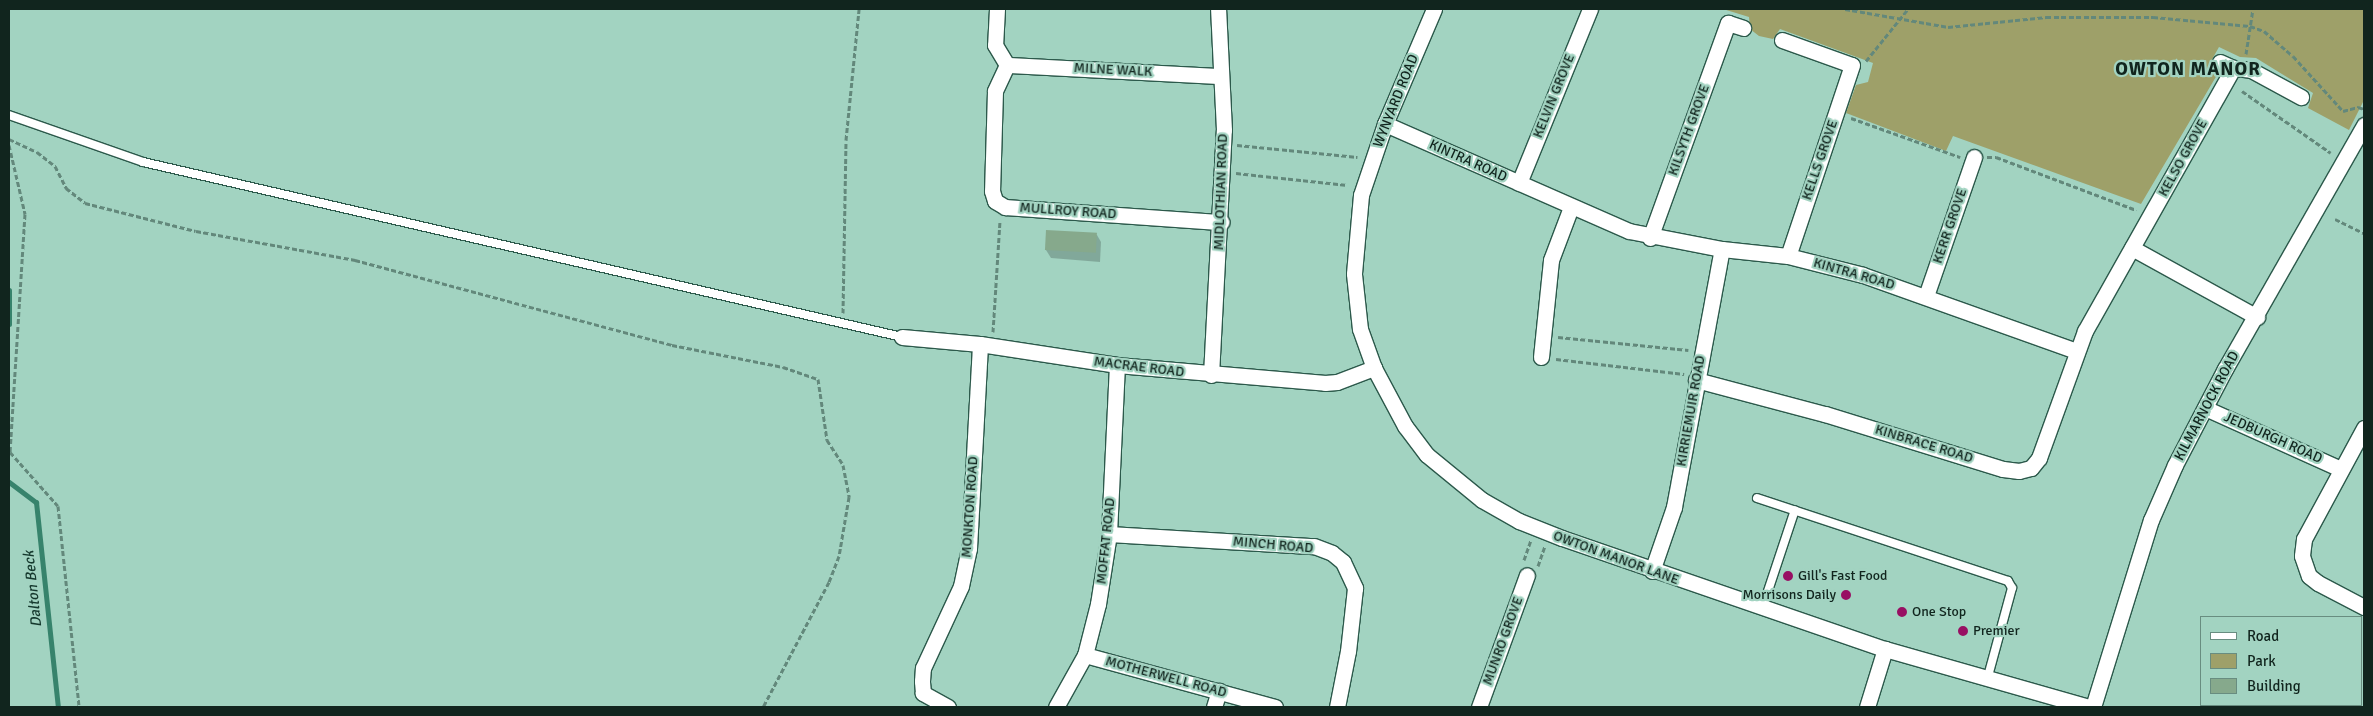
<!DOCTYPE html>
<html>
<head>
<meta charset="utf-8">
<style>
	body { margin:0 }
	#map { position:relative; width:2373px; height:716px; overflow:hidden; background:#a2d3c1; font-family:Signika,sans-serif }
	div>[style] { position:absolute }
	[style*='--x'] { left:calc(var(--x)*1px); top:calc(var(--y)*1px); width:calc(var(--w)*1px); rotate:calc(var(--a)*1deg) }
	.green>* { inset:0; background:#9ea069 }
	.shadow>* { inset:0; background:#0003 }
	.stream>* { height:5px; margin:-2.5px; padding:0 2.5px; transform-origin:2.5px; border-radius:2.5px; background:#37836c }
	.building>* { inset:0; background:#86a98c; transform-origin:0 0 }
	.path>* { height:3px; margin-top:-1.5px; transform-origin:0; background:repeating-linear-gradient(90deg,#63887b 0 5px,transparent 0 7.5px) }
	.roads { filter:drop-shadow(1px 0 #2c594b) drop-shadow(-1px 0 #2c594b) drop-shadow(0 1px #2c594b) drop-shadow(0 -1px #2c594b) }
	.lane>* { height:8px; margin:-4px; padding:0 4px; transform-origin:4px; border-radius:4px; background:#fff }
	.street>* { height:15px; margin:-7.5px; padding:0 7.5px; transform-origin:7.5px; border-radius:7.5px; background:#fff }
	.dots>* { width:14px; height:14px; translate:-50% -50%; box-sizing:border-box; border:2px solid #a2d3c1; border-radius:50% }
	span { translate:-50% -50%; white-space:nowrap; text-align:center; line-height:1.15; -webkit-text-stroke:4.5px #a2d3c1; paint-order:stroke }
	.street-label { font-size:14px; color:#11251e }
	.poi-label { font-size:14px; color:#11251e }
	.left { translate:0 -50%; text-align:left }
	.right { translate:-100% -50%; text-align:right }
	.water-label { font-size:15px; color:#15382d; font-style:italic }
	.district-label { font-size:19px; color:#11251e; font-weight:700; letter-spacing:1px }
	.frame { position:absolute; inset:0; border:10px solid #11251e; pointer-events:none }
	.legend { position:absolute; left:2200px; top:616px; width:162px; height:90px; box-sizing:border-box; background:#a2d3c1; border:1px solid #688d80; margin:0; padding:6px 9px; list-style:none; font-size:15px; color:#11251e }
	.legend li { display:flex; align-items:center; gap:10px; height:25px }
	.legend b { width:25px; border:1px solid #688d80 }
</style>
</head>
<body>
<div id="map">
	<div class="green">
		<i style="clip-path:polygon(1723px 9px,2364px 9px,2364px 100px,2349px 130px,2308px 108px,2313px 93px,2256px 58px,2240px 57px,2219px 47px,2210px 63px,2217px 75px,2141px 204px,1953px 136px,1946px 151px,1846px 113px,1856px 85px,1868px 82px,1873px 63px,1780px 29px,1773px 39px,1759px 36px,1750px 29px,1749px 17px)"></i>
	</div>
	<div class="shadow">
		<i style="clip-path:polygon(1048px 231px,1097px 235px,1101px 242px,1100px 262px,1051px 258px,1046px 250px)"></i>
	</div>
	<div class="stream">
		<i style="--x:9;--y:290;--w:34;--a:90"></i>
		<i style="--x:9;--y:482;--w:34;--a:37"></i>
		<i style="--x:36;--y:502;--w:206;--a:83.9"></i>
	</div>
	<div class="building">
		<i style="left:1046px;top:230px;width:51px;height:20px;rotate:3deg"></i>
	</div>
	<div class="path">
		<i style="--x:1845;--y:9;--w:105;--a:9.9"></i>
		<i style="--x:1948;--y:27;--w:99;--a:-5.8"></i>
		<i style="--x:2046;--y:17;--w:107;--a:0"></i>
		<i style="--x:2153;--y:17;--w:97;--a:5.3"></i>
		<i style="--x:2250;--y:26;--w:15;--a:20"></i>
		<i style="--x:2264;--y:31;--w:38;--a:41"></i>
		<i style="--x:2293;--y:56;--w:74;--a:47.7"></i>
		<i style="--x:2343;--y:111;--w:16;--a:-15"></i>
		<i style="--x:2358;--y:107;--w:6;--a:18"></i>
		<i style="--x:2246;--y:54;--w:46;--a:-81.2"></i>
		<i style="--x:1866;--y:61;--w:67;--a:-51.1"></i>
		<i style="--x:2242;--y:91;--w:108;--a:34.9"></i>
		<i style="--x:1851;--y:118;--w:116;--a:19.7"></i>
		<i style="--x:9;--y:139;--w:31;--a:25"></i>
		<i style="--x:37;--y:152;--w:23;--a:38"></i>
		<i style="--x:55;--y:166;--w:25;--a:63"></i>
		<i style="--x:66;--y:188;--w:24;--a:38"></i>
		<i style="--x:85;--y:203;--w:114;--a:14.2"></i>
		<i style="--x:196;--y:231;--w:162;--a:10.3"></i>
		<i style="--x:355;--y:260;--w:328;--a:15"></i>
		<i style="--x:672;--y:345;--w:113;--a:11.2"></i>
		<i style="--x:783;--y:367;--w:37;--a:19"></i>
		<i style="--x:818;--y:379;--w:62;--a:81.6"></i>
		<i style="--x:827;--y:440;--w:30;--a:57"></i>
		<i style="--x:843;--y:465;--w:33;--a:79"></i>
		<i style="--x:849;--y:497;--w:60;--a:99.6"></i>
		<i style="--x:839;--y:556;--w:28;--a:111"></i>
		<i style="--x:829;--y:582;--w:141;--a:117.8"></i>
		<i style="--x:9;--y:145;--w:71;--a:76.9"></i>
		<i style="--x:25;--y:214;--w:238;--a:93.6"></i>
		<i style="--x:10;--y:452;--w:72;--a:48.4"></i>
		<i style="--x:58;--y:506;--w:202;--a:84"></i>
		<i style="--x:1237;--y:145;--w:121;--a:5.7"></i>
		<i style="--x:1987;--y:157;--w:9;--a:0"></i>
		<i style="--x:1996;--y:157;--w:150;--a:20.7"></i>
		<i style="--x:1236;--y:173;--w:112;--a:6.2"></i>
		<i style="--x:2335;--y:219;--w:32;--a:26"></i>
		<i style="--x:843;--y:313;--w:173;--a:-89"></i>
		<i style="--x:846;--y:140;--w:132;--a:-84.3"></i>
		<i style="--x:993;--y:332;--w:111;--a:-86.4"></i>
		<i style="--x:1558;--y:337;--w:131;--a:5.7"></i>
		<i style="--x:1556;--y:359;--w:129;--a:6.7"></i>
		<i style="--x:1524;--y:560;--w:21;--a:-71"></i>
		<i style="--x:1538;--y:566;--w:21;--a:-71"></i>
	</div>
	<div class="roads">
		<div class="lane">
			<i style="--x:9;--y:115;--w:142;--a:19.3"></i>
			<i style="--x:143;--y:162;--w:779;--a:12.98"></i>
			<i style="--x:1757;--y:498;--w:264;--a:18.3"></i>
			<i style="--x:2008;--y:581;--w:8;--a:60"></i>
			<i style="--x:2012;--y:588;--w:95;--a:105.2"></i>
			<i style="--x:1762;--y:609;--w:104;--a:-71.6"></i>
		</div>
		<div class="street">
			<i style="--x:997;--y:9;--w:36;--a:93"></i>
			<i style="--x:995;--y:45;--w:23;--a:59"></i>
			<i style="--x:1007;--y:65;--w:29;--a:115"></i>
			<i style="--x:995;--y:91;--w:100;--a:91.7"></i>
			<i style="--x:992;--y:191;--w:10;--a:73"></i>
			<i style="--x:995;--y:201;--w:12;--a:31"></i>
			<i style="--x:1005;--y:207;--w:217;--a:4"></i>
			<i style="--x:1434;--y:9;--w:125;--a:113.1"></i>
			<i style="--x:1385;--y:124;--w:75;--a:108.7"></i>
			<i style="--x:1361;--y:195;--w:79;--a:95.1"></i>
			<i style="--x:1354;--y:274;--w:55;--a:83.8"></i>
			<i style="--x:1360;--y:329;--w:41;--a:70.3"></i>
			<i style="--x:1374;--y:368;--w:66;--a:61.9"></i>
			<i style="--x:1405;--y:426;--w:36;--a:53"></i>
			<i style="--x:1427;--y:455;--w:71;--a:39.3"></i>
			<i style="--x:1482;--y:500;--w:43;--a:29.6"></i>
			<i style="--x:1519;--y:521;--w:46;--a:21.6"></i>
			<i style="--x:1562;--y:538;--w:342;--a:19"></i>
			<i style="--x:1885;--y:649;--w:211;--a:15.9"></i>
			<i style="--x:1782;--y:40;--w:74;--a:19.7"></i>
			<i style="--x:1852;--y:65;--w:201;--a:108.5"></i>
			<i style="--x:2220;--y:62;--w:14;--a:25"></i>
			<i style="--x:2233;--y:68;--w:18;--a:6"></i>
			<i style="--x:2251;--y:70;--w:57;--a:28.4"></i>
			<i style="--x:1007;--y:65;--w:213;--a:3"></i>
			<i style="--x:1385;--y:124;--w:266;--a:23.7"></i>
			<i style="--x:1629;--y:231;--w:95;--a:11"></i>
			<i style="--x:1722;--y:249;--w:66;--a:6.1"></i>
			<i style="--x:1788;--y:256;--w:77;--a:14.2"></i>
			<i style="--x:1863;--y:275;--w:226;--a:19.6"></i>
			<i style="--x:1519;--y:183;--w:188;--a:-67.8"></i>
			<i style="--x:1650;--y:238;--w:229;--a:-70.1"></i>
			<i style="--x:1728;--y:23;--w:16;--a:18"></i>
			<i style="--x:2132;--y:248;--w:143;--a:28.9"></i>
			<i style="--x:1926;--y:296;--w:147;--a:-70.9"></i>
			<i style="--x:902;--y:337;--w:78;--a:5.1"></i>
			<i style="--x:980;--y:344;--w:139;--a:8.7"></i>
			<i style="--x:1117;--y:365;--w:209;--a:4.9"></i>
			<i style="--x:1325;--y:383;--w:12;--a:-5"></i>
			<i style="--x:1337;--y:382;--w:40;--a:-21"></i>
			<i style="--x:1541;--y:357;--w:98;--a:-84.1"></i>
			<i style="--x:1551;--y:260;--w:57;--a:-69.3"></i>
			<i style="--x:1211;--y:375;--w:245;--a:-87"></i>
			<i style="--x:1224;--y:130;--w:121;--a:-92.8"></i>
			<i style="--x:1696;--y:380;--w:133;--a:14.8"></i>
			<i style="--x:1825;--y:414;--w:186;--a:17.2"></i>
			<i style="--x:2003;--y:469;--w:16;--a:7"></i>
			<i style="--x:2019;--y:471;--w:12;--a:-14"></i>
			<i style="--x:2031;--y:468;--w:13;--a:-51"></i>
			<i style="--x:2039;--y:458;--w:135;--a:-70.1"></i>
			<i style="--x:2085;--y:331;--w:302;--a:-60.6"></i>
			<i style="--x:2205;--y:408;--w:149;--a:24.2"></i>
			<i style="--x:2364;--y:428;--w:126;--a:118.4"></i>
			<i style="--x:2304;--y:539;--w:17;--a:97"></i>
			<i style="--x:2302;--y:556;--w:21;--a:71"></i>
			<i style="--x:2309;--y:576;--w:11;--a:38"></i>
			<i style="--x:2318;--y:583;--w:52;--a:27.6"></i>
			<i style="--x:1109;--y:534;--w:205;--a:3.4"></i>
			<i style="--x:1314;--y:546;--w:19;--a:21"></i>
			<i style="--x:1332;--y:553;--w:14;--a:39"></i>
			<i style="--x:1343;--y:562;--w:29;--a:65"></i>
			<i style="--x:1355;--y:588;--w:63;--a:96.3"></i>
			<i style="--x:1348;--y:651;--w:57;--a:101.1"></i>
			<i style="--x:1652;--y:571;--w:68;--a:-71"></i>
			<i style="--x:1674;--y:507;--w:262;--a:-79.5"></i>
			<i style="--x:1085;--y:655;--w:197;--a:15.3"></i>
			<i style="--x:948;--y:707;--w:29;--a:-151"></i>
			<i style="--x:923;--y:693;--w:12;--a:-95"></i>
			<i style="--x:922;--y:681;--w:13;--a:-86"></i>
			<i style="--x:923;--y:668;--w:90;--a:-65.1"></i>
			<i style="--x:961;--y:586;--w:39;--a:-78"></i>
			<i style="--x:969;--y:548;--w:204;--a:-86.9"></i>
			<i style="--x:1056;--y:707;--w:60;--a:-60.9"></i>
			<i style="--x:1085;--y:655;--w:53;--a:-75.7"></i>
			<i style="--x:1098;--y:604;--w:71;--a:-81.1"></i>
			<i style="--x:1109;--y:534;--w:169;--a:-87.3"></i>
			<i style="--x:1214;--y:707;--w:17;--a:-73"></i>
			<i style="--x:1479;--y:707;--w:140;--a:-70"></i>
			<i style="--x:1867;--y:707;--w:61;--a:-72.8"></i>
			<i style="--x:2093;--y:707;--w:196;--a:-72.8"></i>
			<i style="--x:2151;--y:520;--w:60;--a:-66.4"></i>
			<i style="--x:2175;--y:465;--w:108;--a:-62.5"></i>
			<i style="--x:2225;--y:369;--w:281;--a:-60.3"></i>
		</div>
	</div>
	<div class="dots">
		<i style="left:1788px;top:576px;background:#980f63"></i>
		<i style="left:1846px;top:595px;background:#980f63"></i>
		<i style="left:1902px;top:612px;background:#980f63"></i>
		<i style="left:1963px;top:631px;background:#980f63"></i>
	</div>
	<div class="street-label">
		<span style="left:1113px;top:70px;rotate:3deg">MILNE WALK</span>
		<span style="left:1554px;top:96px;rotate:-68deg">KELVIN GROVE</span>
		<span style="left:1396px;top:101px;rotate:-68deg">WYNYARD ROAD</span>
		<span style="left:1689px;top:130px;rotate:-70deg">KILSYTH GROVE</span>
		<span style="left:2183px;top:158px;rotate:-61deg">KELSO GROVE</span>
		<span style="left:1820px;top:160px;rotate:-71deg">KELLS GROVE</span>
		<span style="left:1468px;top:161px;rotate:24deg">KINTRA ROAD</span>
		<span style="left:1221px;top:192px;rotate:-88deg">MIDLOTHIAN ROAD</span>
		<span style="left:1068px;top:211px;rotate:4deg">MULLROY ROAD</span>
		<span style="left:1950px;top:226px;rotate:-71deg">KERR GROVE</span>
		<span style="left:1854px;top:274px;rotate:16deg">KINTRA ROAD</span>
		<span style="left:1139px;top:367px;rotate:7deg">MACRAE ROAD</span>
		<span style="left:2207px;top:406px;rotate:-62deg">KILMARNOCK ROAD</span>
		<span style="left:1691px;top:411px;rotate:-80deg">KIRRIEMUIR ROAD</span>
		<span style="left:2273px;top:438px;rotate:24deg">JEDBURGH ROAD</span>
		<span style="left:1924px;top:444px;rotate:17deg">KINBRACE ROAD</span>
		<span style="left:970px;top:507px;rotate:-86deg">MONKTON ROAD</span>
		<span style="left:1106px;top:541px;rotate:-84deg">MOFFAT ROAD</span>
		<span style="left:1273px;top:545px;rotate:5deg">MINCH ROAD</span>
		<span style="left:1616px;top:558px;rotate:20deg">OWTON MANOR LANE</span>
		<span style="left:1503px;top:641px;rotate:-70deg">MUNRO GROVE</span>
		<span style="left:1166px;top:677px;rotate:15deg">MOTHERWELL ROAD</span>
	</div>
	<div class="poi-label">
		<span class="left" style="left:1798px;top:576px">Gill's Fast Food</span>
		<span class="right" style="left:1836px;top:595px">Morrisons Daily</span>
		<span class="left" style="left:1912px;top:612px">One Stop</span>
		<span class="left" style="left:1973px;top:631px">Premier</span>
	</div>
	<div class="water-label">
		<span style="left:33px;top:589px;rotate:-96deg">Dalton Beck</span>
	</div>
	<div class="district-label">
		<span style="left:2188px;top:70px">OWTON MANOR</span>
	</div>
	<div class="frame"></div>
	<ul class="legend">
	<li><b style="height:6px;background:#fff"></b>Road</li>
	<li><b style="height:14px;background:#9ea069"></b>Park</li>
	<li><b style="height:14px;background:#86a98c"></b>Building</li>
	</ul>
</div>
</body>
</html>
